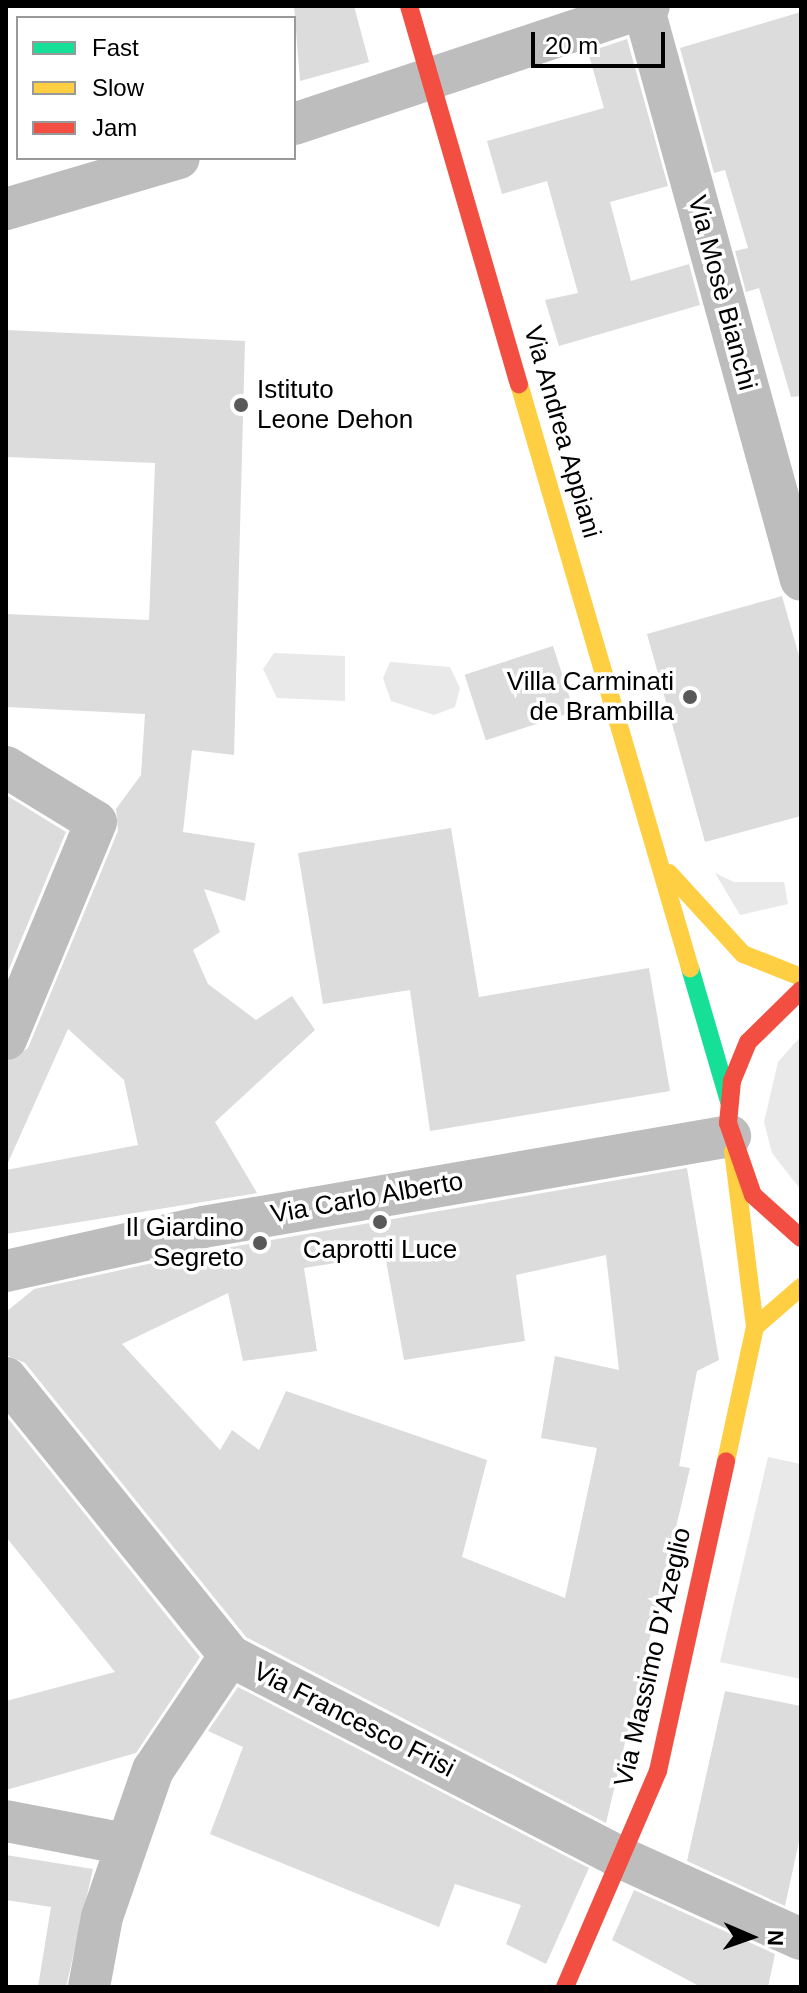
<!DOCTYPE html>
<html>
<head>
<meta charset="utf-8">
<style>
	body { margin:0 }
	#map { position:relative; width:807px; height:1993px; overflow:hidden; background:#fff; font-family:Arial,sans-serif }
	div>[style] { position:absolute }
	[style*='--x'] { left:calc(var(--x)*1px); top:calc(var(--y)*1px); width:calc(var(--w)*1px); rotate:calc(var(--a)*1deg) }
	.green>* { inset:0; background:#e9e9e9 }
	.building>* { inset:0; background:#dcdcdc; transform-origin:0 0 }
	.street>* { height:42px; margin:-21px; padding:0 21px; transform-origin:21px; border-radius:21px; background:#bdbdbd }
	.fast>* { height:18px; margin:-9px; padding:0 9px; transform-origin:9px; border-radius:9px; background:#16e098 }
	.slow>* { height:18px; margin:-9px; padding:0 9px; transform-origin:9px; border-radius:9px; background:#ffcf43 }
	.jam>* { height:18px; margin:-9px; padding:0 9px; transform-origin:9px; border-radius:9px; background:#f24e42 }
	.dots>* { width:22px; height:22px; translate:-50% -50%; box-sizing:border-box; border:4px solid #fff; border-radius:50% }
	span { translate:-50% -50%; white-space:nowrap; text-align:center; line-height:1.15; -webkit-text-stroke:7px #fff; paint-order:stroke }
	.street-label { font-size:26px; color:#000 }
	.poi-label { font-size:26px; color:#000 }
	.left { translate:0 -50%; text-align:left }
	.right { translate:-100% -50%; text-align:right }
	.frame { position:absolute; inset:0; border:8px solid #000; pointer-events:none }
	.legend { position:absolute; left:16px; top:16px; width:280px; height:144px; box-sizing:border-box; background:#fff; border:2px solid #999; margin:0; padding:10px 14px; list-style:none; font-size:24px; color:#000 }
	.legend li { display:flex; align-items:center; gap:16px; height:40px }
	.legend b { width:40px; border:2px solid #999 }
	.north { position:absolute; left:711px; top:1897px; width:80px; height:80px; -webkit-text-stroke:6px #fff; paint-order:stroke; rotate:92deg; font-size:22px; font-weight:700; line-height:32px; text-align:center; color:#000 }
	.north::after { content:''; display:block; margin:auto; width:28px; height:36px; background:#000; clip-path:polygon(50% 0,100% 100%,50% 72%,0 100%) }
	.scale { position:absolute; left:531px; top:32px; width:134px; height:36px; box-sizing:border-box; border:4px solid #000; border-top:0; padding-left:10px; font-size:24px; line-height:28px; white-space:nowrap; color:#000; -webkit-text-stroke:6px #fff; paint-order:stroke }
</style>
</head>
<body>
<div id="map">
	<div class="green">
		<i style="clip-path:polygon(274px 653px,345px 656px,345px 701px,277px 698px,263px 669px)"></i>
		<i style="clip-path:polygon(390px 662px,450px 667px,460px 688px,455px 707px,434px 715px,391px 701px,383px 678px)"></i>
		<i style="clip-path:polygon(715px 873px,734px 882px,784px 882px,788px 904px,740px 915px)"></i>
		<i style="clip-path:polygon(801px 1036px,801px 1190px,772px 1153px,764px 1122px,778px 1062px)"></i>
		<i style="clip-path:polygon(768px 1457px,801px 1464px,801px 1679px,720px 1662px)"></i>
	</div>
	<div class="building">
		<i style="clip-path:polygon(294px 6px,354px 6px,369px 62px,300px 81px)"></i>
		<i style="clip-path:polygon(801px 12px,801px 396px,791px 397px,759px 288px,746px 292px,735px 251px,748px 248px,725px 170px,714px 173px,680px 48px)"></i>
		<i style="clip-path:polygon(627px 39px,668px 186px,610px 202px,631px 281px,689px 264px,700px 305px,559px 346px,545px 300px,578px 293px,547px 181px,502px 194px,487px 141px,604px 108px,588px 52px)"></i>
		<i style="clip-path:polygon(6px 330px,245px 341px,234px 755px,192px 750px,183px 832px,255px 843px,245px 901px,204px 889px,220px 932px,193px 950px,208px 984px,256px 1020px,292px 996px,315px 1030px,215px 1122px,257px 1193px,6px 1234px,6px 1170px,138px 1145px,124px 1080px,68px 1029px,6px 1167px,6px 1062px,28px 1048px,118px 831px,116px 809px,141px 775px,145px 714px,6px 707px,6px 614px,149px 620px,155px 463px,6px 457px)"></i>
		<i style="clip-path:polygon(782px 596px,801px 663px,801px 816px,705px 842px,647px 634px)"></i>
		<i style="left:553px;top:646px;width:69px;height:93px;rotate:72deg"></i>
		<i style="clip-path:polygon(6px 795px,66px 832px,6px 976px)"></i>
		<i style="clip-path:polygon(451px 828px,479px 997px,649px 968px,670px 1091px,430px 1131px,410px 990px,323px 1004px,298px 853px)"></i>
		<i style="clip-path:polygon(evenodd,687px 1168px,719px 1360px,697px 1371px,679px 1466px,690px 1468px,606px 1823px,246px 1637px,25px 1363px,6px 1355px,6px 1312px,34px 1289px,208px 1251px,687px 1168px,385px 1255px,404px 1360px,525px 1341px,516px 1275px,606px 1255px,619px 1370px,555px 1356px,541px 1438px,597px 1448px,565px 1598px,462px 1557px,487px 1460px,286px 1391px,259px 1450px,232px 1430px,220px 1450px,122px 1344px,228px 1293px,243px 1361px,317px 1351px,304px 1268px,385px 1255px)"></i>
		<i style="clip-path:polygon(6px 1416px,200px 1657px,136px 1753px,6px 1790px,6px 1701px,115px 1672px,6px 1537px)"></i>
		<i style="clip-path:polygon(238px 1687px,589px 1868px,546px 1964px,506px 1944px,521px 1905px,455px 1884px,439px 1927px,210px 1834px,243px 1747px,208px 1731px)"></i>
		<i style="clip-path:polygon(725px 1691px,801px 1706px,801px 1832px,785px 1906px,687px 1861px)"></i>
		<i style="clip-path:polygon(6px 1855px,93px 1869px,66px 1987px,38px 1987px,51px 1907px,6px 1900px)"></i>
		<i style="clip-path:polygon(634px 1890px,775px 1954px,768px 1987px,701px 1987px,612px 1940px)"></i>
	</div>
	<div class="street">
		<i style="--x:643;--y:6;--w:595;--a:74.61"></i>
		<i style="--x:294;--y:124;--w:374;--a:-18.4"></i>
		<i style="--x:6;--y:209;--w:180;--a:-16.4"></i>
		<i style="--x:6;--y:767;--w:105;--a:31.4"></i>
		<i style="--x:96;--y:822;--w:235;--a:112.5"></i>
		<i style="--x:6;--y:1271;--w:202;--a:-12.6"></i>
		<i style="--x:203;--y:1227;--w:535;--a:-9.8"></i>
		<i style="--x:6;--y:1378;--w:357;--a:51.1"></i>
		<i style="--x:230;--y:1656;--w:436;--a:27.3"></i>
		<i style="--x:617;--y:1856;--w:202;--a:24.3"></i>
		<i style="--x:6;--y:1821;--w:121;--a:10.9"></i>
		<i style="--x:89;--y:1987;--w:71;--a:-79.5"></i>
		<i style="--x:102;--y:1917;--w:156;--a:-70.9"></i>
		<i style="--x:153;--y:1770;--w:138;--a:-56"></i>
	</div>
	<div class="fast">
		<i style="--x:690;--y:968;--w:139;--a:73.7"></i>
	</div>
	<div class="slow">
		<i style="--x:519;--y:384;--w:609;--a:73.68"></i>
		<i style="--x:669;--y:873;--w:110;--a:47.6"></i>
		<i style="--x:743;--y:954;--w:62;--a:21.6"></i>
		<i style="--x:755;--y:1327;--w:61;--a:-41"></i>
		<i style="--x:726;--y:1461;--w:137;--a:-77.8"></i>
		<i style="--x:755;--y:1327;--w:177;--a:-97.1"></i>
	</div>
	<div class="jam">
		<i style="--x:409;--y:6;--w:394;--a:73.8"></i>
		<i style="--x:801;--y:990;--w:74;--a:135.5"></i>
		<i style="--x:748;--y:1042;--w:42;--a:112.3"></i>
		<i style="--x:732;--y:1081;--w:42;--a:95.4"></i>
		<i style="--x:728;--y:1123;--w:76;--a:70.9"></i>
		<i style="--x:753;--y:1195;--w:64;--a:41.9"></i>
		<i style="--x:565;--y:1987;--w:235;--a:-66.7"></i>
		<i style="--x:658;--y:1771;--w:317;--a:-77.6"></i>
	</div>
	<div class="dots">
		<i style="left:241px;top:405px;background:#595959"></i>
		<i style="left:690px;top:697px;background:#595959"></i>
		<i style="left:380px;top:1222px;background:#595959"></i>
		<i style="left:260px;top:1243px;background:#595959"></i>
	</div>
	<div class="street-label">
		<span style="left:722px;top:293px;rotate:75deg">Via Mosè Bianchi</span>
		<span style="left:562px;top:432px;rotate:74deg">Via Andrea Appiani</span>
		<span style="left:367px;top:1198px;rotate:-10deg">Via Carlo Alberto</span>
		<span style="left:653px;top:1657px;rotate:-77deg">Via Massimo D'Azeglio</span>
		<span style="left:354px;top:1720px;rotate:27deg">Via Francesco Frisi</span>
	</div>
	<div class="poi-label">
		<span class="left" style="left:257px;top:405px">Istituto<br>Leone Dehon</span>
		<span class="right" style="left:674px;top:697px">Villa Carminati<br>de Brambilla</span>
		<span class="right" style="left:244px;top:1243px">Il Giardino<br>Segreto</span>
		<span style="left:380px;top:1250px">Caprotti Luce</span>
	</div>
	<div class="frame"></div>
	<ul class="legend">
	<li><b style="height:10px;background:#16e098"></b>Fast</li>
	<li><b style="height:10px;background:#ffcf43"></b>Slow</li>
	<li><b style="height:10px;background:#f24e42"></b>Jam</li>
	</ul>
	<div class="north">N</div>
	<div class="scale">20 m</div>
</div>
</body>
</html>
